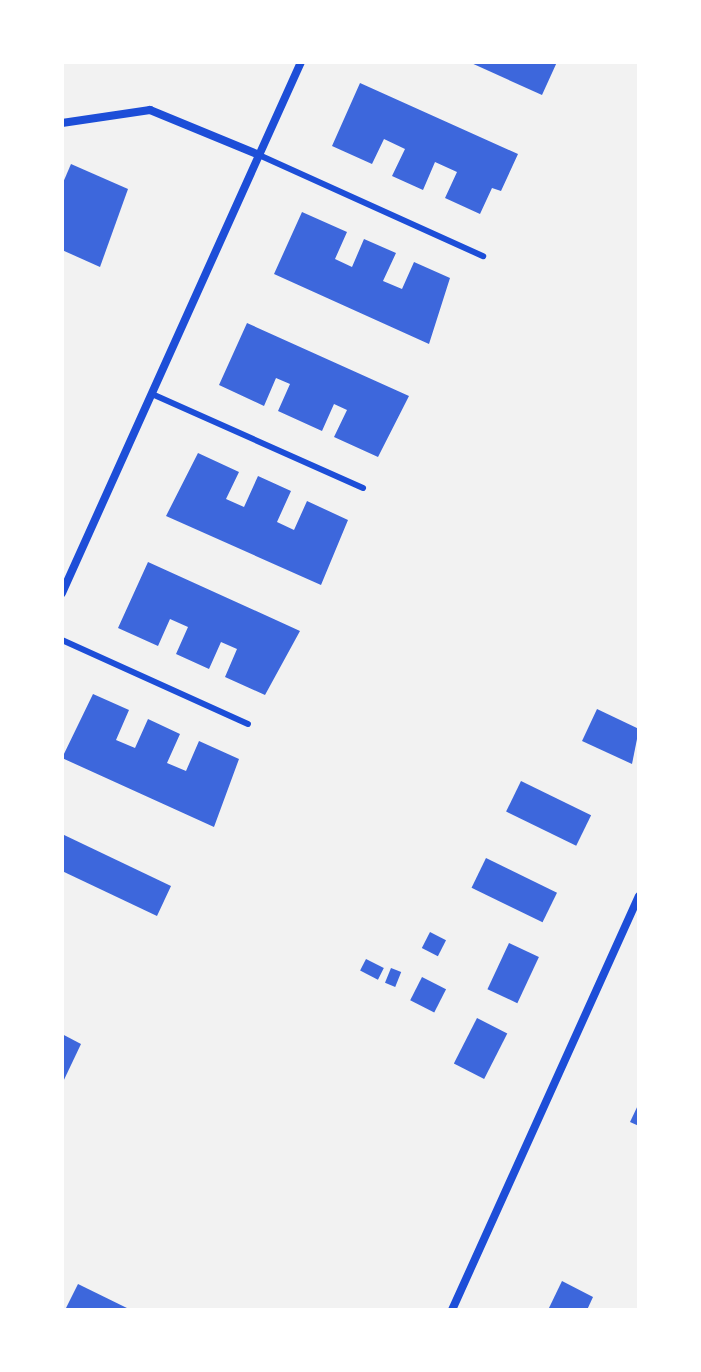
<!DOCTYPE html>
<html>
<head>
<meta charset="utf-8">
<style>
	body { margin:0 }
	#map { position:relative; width:701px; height:1372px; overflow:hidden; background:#f2f2f2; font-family:"Noto Sans",sans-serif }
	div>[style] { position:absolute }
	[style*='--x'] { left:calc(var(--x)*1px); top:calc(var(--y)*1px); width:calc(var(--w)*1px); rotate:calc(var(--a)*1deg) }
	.building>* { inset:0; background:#3d67dc; transform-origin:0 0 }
	.service>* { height:6px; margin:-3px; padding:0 3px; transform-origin:3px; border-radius:3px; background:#1d4ed8 }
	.minor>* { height:8px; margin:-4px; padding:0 4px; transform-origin:4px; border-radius:4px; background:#1d4ed8 }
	span { translate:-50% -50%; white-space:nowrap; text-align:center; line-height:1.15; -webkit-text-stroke:6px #fff; paint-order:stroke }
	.frame { position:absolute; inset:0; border:64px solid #fff; pointer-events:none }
</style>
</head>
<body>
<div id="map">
	<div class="building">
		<i style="clip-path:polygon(469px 62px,557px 62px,542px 95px)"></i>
		<i style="clip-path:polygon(360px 83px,518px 154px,501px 191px,492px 188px,480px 214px,445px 198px,457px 172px,435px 162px,423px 190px,392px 176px,405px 149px,384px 139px,372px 164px,332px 146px)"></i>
		<i style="clip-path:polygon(71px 164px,128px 189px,100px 267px,62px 250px,62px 185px)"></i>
		<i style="clip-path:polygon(302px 212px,347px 232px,335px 259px,352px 267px,364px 239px,396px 253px,383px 281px,402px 289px,414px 262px,450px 278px,429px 344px,274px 274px)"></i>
		<i style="clip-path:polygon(247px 323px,409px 396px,378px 457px,334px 437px,347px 410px,334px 404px,322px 431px,278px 411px,290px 384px,276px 378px,264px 406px,219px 385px)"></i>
		<i style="clip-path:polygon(198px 453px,239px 472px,226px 499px,244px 507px,258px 476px,291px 491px,277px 522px,294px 530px,307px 501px,348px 520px,321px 585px,166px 516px)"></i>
		<i style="clip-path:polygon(148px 562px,300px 631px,265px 695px,225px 677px,237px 649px,221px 642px,209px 669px,176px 654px,188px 627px,170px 619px,158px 646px,118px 628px)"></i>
		<i style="clip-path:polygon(93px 694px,129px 710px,116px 740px,135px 748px,148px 719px,180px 734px,167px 763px,186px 771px,199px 741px,239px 759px,214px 827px,62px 758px)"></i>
		<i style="clip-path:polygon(597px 709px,639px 729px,632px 764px,582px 741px)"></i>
		<i style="left:521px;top:781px;width:78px;height:34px;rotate:26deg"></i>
		<i style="clip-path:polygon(62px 834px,171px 886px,157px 916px,62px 871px)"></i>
		<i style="left:486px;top:858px;width:79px;height:33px;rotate:26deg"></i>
		<i style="left:430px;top:932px;width:18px;height:18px;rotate:27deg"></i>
		<i style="left:509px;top:943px;width:33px;height:51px;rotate:25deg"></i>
		<i style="left:366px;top:959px;width:20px;height:13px;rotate:27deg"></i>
		<i style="left:391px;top:968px;width:11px;height:16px;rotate:22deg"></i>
		<i style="left:422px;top:977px;width:27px;height:26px;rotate:27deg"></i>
		<i style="left:477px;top:1018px;width:34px;height:51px;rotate:27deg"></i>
		<i style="clip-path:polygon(62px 1034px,81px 1044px,62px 1084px)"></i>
		<i style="clip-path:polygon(639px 1103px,639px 1126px,630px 1122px)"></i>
		<i style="clip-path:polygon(562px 1281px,593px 1297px,587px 1310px,548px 1310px)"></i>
		<i style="clip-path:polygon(78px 1284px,131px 1310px,65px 1310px)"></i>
	</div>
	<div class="service">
		<i style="--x:259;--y:155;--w:246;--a:24.3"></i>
		<i style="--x:152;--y:394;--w:231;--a:24"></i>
		<i style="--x:62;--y:640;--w:204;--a:24.3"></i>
	</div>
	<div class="minor">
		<i style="--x:62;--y:123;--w:89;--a:-8.4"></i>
		<i style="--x:150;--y:110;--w:118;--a:22.4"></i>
		<i style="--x:62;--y:593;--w:582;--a:-65.77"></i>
		<i style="--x:452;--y:1310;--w:454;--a:-65.7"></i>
	</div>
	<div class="frame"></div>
</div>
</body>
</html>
